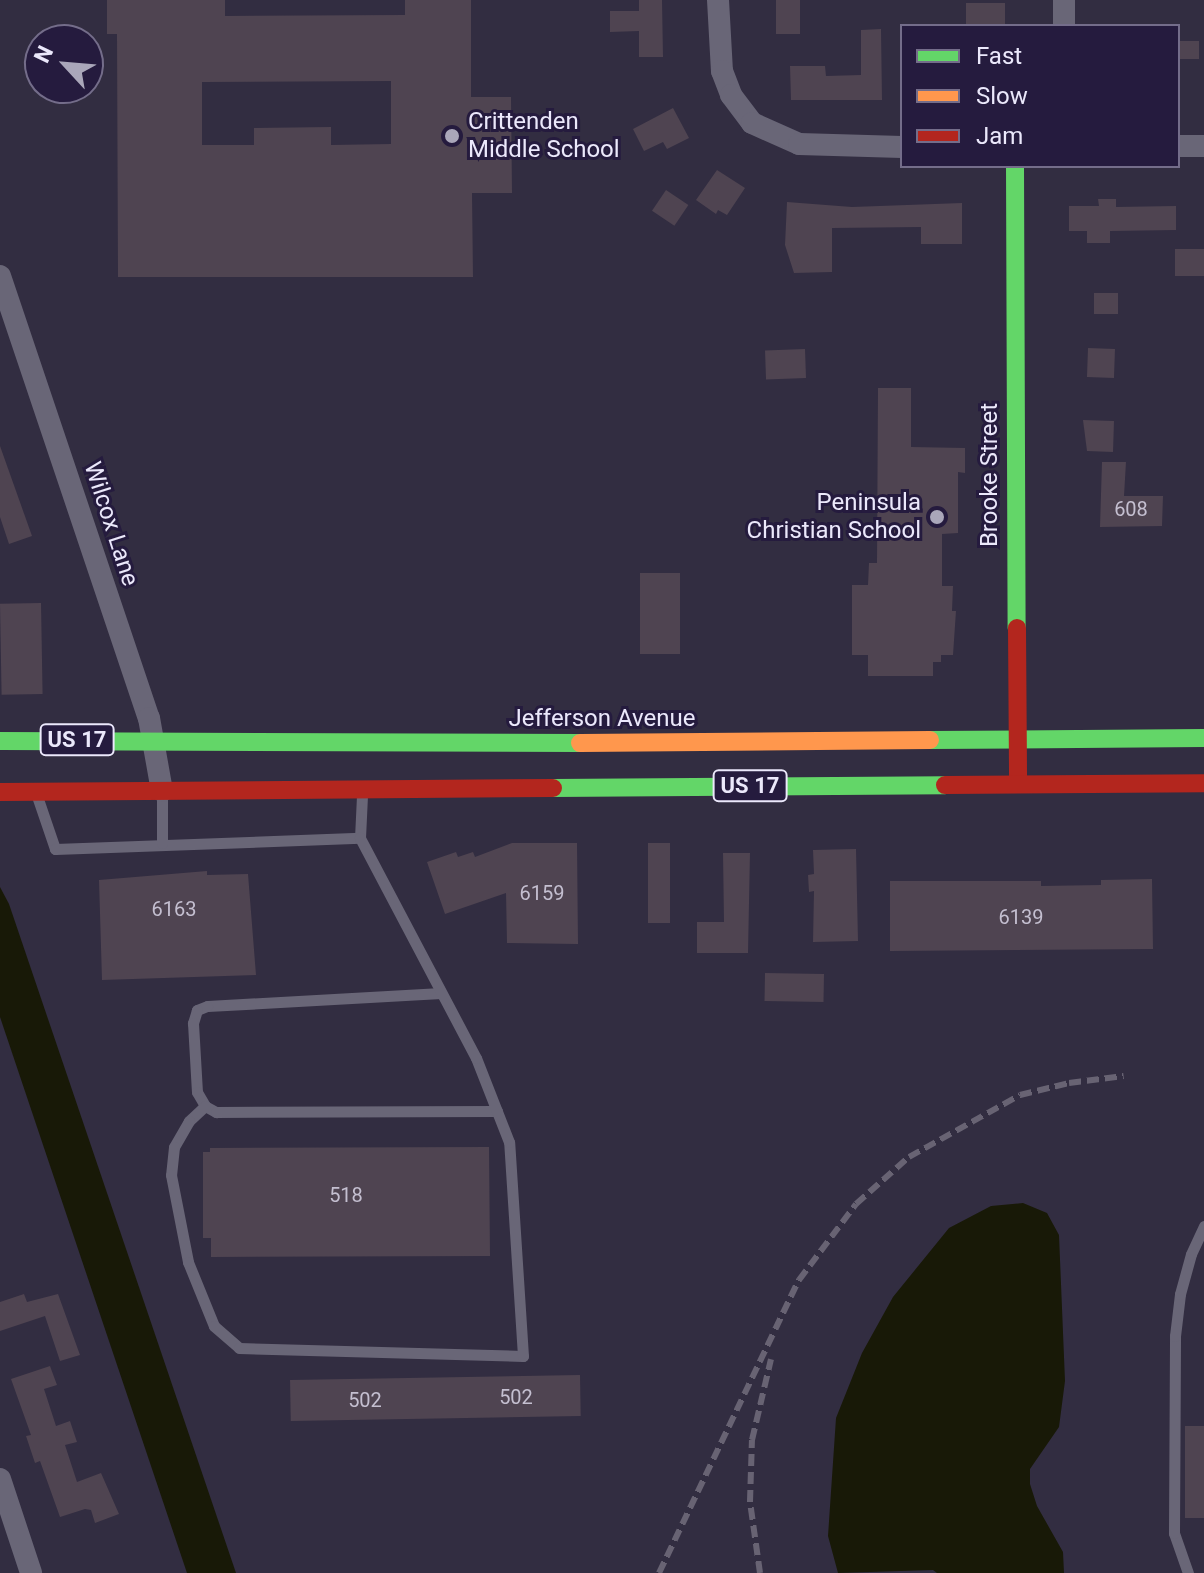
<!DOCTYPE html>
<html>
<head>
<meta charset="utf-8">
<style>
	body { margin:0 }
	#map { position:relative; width:1204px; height:1573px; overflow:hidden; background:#322d41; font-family:Roboto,sans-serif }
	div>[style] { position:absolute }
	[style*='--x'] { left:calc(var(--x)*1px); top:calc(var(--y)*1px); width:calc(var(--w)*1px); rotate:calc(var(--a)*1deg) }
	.water>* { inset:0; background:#181907 }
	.building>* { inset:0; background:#4f4451; transform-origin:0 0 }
	.lane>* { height:11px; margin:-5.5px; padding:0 5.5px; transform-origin:5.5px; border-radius:5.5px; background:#696677 }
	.street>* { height:22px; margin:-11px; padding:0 11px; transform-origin:11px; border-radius:11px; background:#696677 }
	.fast>* { height:18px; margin:-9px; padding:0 9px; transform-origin:9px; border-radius:9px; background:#63d668 }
	.slow>* { height:18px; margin:-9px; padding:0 9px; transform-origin:9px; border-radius:9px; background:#ff974d }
	.jam>* { height:18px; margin:-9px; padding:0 9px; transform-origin:9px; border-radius:9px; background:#b3261e }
	.rail>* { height:6px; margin-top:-3px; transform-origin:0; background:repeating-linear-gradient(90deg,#686373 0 12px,transparent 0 18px) }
	.dots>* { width:22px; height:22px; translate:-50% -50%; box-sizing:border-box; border:4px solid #251b3e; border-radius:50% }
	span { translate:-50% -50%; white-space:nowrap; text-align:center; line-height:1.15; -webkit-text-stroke:6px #251b3e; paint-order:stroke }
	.number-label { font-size:20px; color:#c4bfd0 }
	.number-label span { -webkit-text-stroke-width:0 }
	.shield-label span { padding:2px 6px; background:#251b3e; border:2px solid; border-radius:6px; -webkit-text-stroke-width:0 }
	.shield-label { font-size:22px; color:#ebe8fb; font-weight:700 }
	.poi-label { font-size:24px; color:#ebe8fb }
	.left { translate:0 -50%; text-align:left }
	.right { translate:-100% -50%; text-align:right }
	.street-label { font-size:24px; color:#ebe8fb }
	.legend { position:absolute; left:900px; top:24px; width:280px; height:144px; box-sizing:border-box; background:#251b3e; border:2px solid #746d8a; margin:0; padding:10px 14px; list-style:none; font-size:24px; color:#ebe8fb }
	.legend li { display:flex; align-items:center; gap:16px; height:40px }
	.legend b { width:40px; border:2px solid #746d8a }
	.north { position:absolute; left:24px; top:24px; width:80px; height:80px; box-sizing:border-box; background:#251b3e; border:2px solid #746d8a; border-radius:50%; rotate:296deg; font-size:22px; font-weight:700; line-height:32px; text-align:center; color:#ebe8fb }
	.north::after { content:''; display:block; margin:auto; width:28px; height:36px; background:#aaa7ba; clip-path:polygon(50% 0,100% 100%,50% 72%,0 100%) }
</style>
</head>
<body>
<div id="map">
	<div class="water">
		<i style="clip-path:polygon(0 887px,9px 904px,236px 1573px,187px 1573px,0 1017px)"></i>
		<i style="clip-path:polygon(1023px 1203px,1047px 1213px,1059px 1235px,1065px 1381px,1059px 1427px,1030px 1469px,1030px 1484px,1037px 1506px,1063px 1552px,1064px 1573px,937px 1573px,933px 1570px,838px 1573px,828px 1536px,836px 1418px,862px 1353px,893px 1297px,949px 1228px,991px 1206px)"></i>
	</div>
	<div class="building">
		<i style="clip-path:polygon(evenodd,107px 0,225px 0,225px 16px,405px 15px,405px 0,471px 0,471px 97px,511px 97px,512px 193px,472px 193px,473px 277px,118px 277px,117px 34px,107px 34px,107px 0,391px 81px,391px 144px,331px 145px,331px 127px,254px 128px,254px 145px,202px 145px,202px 82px,391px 81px)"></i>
		<i style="clip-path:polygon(639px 0,662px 0,663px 57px,639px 57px,639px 31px,610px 32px,610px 11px,639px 11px)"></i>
		<i style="left:776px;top:0;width:24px;height:34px"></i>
		<i style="left:1005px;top:3px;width:23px;height:39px;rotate:90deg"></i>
		<i style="clip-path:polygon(881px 29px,882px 100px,791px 100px,790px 66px,825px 66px,826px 76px,861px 75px,861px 30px)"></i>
		<i style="left:1178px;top:41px;width:21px;height:18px"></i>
		<i style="clip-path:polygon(673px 108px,689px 138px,667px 149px,663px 142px,644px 151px,633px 129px)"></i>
		<i style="clip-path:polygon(717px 170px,745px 188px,727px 215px,718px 210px,716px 214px,696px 200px)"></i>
		<i style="left:666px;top:190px;width:27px;height:25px;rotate:34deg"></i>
		<i style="clip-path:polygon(1098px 199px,1116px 199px,1116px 207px,1176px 206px,1176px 230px,1110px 231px,1110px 243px,1087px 243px,1087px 231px,1069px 231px,1069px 206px,1099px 206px)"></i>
		<i style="clip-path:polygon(787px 202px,852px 207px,962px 203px,962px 244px,921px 244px,921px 227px,832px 228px,832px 272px,794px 273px,785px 245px)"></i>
		<i style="left:1204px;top:249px;width:27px;height:29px;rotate:90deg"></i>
		<i style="left:1094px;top:293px;width:24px;height:21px"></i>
		<i style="left:1088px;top:348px;width:27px;height:29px;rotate:2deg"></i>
		<i style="left:805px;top:349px;width:29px;height:40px;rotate:88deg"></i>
		<i style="clip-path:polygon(878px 388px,911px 388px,911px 447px,965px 448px,965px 473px,958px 472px,958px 533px,942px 534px,942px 586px,953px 586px,952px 611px,956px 611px,953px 655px,941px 655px,941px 662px,933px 662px,933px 676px,868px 676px,868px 655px,852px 655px,852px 585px,868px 585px,869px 563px,877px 563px)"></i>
		<i style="clip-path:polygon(1083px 420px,1114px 421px,1113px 452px,1087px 451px)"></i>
		<i style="clip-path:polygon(0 446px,32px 536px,9px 544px,0 517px)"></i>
		<i style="clip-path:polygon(1102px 462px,1126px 462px,1124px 496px,1163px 496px,1162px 526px,1100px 527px)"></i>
		<i style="left:640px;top:573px;width:40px;height:81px"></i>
		<i style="left:41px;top:603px;width:91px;height:41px;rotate:89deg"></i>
		<i style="clip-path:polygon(512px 843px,577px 843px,578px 944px,507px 943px,506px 893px,445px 914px,427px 862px,456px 852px,458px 857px,473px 852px,475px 857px)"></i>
		<i style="left:648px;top:843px;width:22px;height:80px"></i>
		<i style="clip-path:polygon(856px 849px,858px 941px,813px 942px,814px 891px,809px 892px,808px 875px,814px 874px,813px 850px)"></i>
		<i style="clip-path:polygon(723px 853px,750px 853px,748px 953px,697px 953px,697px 922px,724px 922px)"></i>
		<i style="clip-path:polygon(207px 871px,207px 875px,248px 874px,256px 975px,102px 980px,99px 880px)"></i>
		<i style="clip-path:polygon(1152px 879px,1153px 949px,890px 951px,890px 881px,1041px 881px,1041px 886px,1101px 885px,1101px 880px)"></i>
		<i style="left:765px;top:973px;width:59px;height:28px;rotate:1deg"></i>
		<i style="clip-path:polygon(489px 1147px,490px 1256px,211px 1257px,211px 1238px,203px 1238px,203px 1152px,210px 1152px,210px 1148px)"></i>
		<i style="clip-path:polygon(24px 1294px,27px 1302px,58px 1294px,80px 1355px,60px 1361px,45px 1316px,0 1331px,0 1302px)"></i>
		<i style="clip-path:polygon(50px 1366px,57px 1385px,44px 1389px,56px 1426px,70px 1421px,77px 1442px,65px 1445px,77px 1482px,101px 1473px,119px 1514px,95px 1523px,91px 1510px,85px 1509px,60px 1517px,40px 1461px,35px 1463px,26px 1436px,31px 1435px,11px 1379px)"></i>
		<i style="left:580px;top:1375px;width:41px;height:290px;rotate:89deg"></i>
		<i style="left:1185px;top:1426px;width:19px;height:92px"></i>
	</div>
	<div class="lane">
		<i style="--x:37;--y:796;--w:56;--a:71.2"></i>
		<i style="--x:55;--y:849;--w:305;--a:-2.1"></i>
		<i style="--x:360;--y:838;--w:43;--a:-87.3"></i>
		<i style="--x:162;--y:796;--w:47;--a:90"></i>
		<i style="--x:441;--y:993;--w:234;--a:176.8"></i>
		<i style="--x:207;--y:1006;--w:11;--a:158"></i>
		<i style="--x:197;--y:1010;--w:14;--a:107"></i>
		<i style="--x:193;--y:1023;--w:69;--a:86.7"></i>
		<i style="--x:197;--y:1092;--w:16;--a:60"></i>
		<i style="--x:205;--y:1106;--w:13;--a:29"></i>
		<i style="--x:216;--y:1112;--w:281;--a:-0.2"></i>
		<i style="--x:205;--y:1106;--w:22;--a:137"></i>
		<i style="--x:189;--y:1121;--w:30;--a:120"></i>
		<i style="--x:174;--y:1147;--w:28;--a:96"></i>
		<i style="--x:171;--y:1175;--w:89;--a:78.9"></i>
		<i style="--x:188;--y:1262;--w:69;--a:67.9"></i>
		<i style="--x:214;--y:1326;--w:33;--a:41"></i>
		<i style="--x:239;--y:1348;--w:284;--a:1.6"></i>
		<i style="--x:523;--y:1356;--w:214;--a:-93.7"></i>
		<i style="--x:509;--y:1142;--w:90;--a:-111.4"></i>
		<i style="--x:476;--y:1058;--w:249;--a:-117.8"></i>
		<i style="--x:1188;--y:1573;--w:42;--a:-109.3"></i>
		<i style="--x:1174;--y:1533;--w:197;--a:-89.7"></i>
		<i style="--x:1175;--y:1336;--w:42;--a:-83.2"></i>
		<i style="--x:1180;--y:1294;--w:41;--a:-74.6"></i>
		<i style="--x:1191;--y:1254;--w:31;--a:-65"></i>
	</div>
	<div class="street">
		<i style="--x:718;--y:0;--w:71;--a:86.8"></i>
		<i style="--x:722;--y:71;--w:26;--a:69"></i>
		<i style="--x:731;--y:95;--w:35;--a:53"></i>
		<i style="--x:752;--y:123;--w:51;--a:24.1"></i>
		<i style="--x:799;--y:144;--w:103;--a:1.7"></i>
		<i style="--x:1064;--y:0;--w:26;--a:90"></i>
		<i style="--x:1178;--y:146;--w:26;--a:0"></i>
		<i style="--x:0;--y:276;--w:466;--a:71.4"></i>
		<i style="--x:149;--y:718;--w:74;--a:79.9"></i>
		<i style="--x:0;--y:1479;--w:99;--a:71.7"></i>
	</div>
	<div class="fast">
		<i style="--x:1015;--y:166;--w:462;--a:89.8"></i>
		<i style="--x:930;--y:740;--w:274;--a:-0.4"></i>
		<i style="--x:0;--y:741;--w:580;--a:0.2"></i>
		<i style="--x:553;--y:788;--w:392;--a:-0.4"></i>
	</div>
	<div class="slow">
		<i style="--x:580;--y:743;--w:350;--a:-0.5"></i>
	</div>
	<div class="jam">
		<i style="--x:1017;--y:628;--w:156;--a:89.6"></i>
		<i style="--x:945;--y:785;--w:259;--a:-0.4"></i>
		<i style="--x:0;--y:792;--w:553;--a:-0.41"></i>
	</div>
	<div class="rail">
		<i style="--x:659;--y:1573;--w:325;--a:-64.5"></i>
		<i style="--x:799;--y:1280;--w:95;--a:-53.1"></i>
		<i style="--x:856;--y:1204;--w:71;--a:-41.6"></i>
		<i style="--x:909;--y:1157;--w:127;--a:-29.2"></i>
		<i style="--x:1020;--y:1095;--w:50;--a:-13.8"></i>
		<i style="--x:1069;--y:1083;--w:55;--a:-7.3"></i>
		<i style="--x:760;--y:1573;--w:72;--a:-98"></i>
		<i style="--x:750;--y:1502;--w:62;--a:-88.2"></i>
		<i style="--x:752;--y:1440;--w:83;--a:-76.8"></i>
	</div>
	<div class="dots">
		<i style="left:452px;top:136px;background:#aaa7ba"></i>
		<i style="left:937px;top:517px;background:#aaa7ba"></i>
	</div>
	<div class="number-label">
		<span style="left:1131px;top:509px">608</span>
		<span style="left:542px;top:893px">6159</span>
		<span style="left:174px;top:909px">6163</span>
		<span style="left:1021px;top:917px">6139</span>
		<span style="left:346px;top:1195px">518</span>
		<span style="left:516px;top:1397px">502</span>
		<span style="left:365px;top:1400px">502</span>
	</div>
	<div class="shield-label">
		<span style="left:77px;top:740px">US 17</span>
		<span style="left:750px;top:786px">US 17</span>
	</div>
	<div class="poi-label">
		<span class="left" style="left:468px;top:136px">Crittenden<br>Middle School</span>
		<span class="right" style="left:921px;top:517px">Peninsula<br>Christian School</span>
	</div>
	<div class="street-label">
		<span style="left:990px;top:475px;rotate:-90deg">Brooke Street</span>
		<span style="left:111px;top:524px;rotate:72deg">Wilcox Lane</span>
		<span style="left:602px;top:719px">Jefferson Avenue</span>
	</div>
	<ul class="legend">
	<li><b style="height:10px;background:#63d668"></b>Fast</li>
	<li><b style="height:10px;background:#ff974d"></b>Slow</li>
	<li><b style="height:10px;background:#b3261e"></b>Jam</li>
	</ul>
	<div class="north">N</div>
</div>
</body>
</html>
